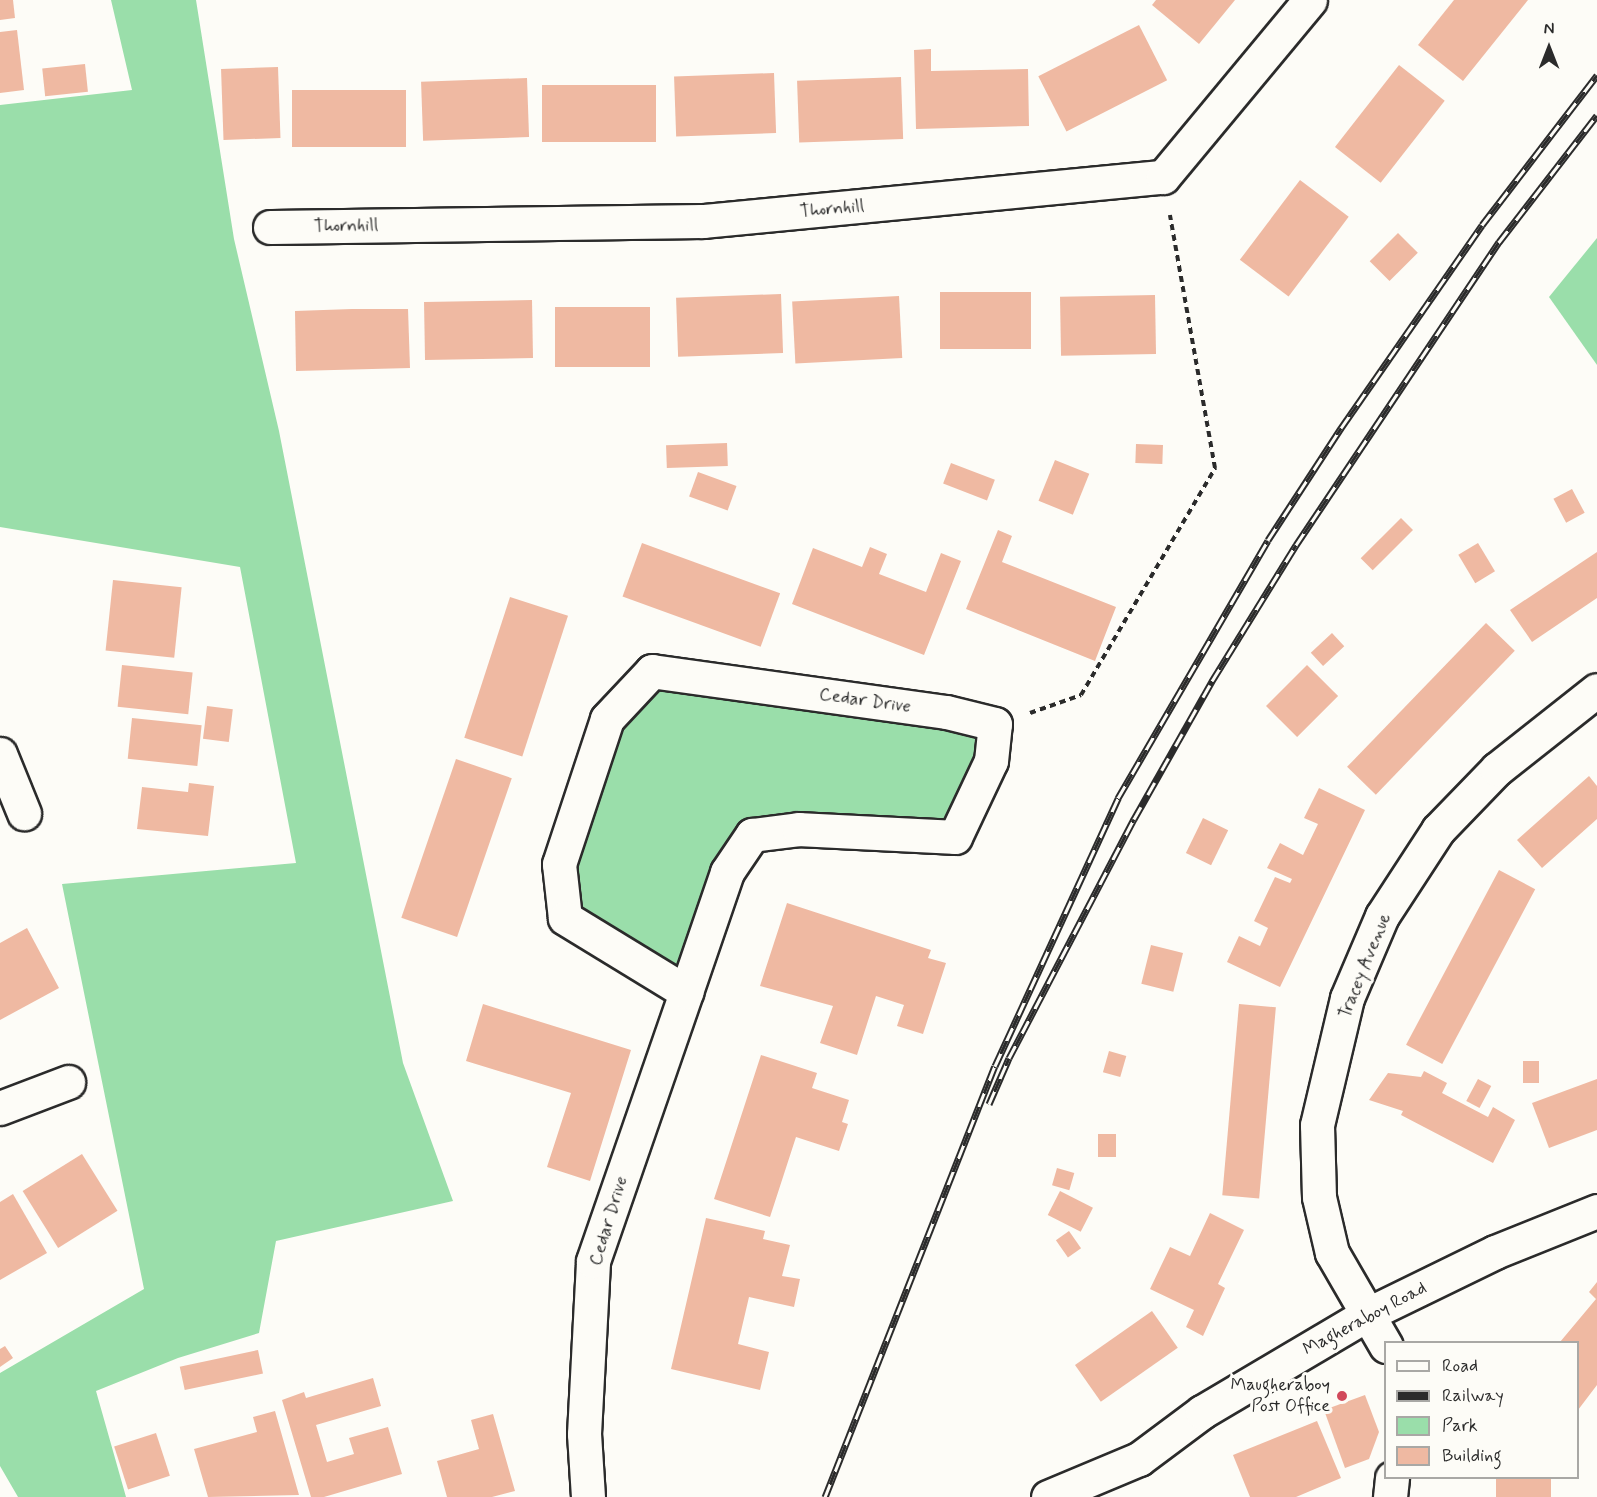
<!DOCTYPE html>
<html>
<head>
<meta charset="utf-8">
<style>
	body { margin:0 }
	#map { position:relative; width:1597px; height:1497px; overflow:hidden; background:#fdfcf7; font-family:Mynerve,sans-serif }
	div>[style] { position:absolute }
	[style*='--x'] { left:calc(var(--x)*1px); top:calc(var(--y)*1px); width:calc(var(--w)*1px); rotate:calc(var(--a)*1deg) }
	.green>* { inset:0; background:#9adeaa }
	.building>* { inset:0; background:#efb9a2; transform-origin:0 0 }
	.path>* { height:4px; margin-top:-2px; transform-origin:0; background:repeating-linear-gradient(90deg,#2b2b2b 0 6px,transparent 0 10.5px) }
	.roads { filter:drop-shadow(2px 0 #2b2b2b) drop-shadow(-2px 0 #2b2b2b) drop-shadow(0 2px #2b2b2b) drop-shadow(0 -2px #2b2b2b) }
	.minor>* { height:33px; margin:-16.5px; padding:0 16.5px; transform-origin:16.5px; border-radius:16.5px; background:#fdfcf7 }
	.tertiary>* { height:33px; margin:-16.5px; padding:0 16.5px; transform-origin:16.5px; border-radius:16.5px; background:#fdfcf7 }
	.rail>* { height:7px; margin-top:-3.5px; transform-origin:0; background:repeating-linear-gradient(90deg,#fdfcf7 0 14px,#2b2b2b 0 28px); box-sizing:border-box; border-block:2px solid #2b2b2b }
	.dots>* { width:16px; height:16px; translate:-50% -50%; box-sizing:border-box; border:3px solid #fdfcf7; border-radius:50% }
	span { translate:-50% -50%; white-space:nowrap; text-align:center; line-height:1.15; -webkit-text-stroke:6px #fdfcf7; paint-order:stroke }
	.street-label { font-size:18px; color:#2b2b2b }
	.poi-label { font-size:18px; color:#2b2b2b }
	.right { translate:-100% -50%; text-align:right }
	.legend { position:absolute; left:1384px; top:1341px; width:195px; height:138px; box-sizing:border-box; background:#fdfcf7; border:2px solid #a9a8a5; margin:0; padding:8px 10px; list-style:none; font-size:18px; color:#2b2b2b }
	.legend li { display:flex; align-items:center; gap:12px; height:30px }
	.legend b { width:30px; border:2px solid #a9a8a5 }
	.north { position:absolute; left:1519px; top:18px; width:60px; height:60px; -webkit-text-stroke:4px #fdfcf7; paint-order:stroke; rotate:0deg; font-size:16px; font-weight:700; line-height:24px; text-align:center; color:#2b2b2b }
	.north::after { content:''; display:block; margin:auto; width:21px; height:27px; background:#2b2b2b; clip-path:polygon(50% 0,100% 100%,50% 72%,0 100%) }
</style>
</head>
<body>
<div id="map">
	<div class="green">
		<i style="clip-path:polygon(111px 0,196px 0,234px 239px,279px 431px,403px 1063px,453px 1201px,276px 1241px,259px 1333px,178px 1358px,96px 1391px,126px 1497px,18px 1497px,0 1466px,0 1373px,144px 1289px,62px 884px,296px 863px,240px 567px,0 527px,0 105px,132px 90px)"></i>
		<i style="clip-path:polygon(1597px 238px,1597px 365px,1549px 297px)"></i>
		<i style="clip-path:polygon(659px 688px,946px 724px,982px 734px,980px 764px,945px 829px,742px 830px,680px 975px,576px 906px,572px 864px,623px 722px)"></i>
	</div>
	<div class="building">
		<i style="clip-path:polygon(0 0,13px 0,15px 18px,0 20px)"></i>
		<i style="clip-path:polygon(1156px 0,1235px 0,1199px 44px,1152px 5px)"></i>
		<i style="clip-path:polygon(1454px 0,1528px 0,1463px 81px,1418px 45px)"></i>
		<i style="left:1139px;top:25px;width:62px;height:113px;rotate:63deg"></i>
		<i style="clip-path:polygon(17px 30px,24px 90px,0 93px,0 32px)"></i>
		<i style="clip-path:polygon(931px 49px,931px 71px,1028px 69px,1029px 126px,916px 129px,914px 50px)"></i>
		<i style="left:85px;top:64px;width:28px;height:43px;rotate:84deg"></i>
		<i style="left:1399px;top:65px;width:58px;height:104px;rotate:38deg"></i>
		<i style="left:278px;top:67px;width:71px;height:57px;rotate:88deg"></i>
		<i style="left:774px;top:73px;width:60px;height:100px;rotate:88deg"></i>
		<i style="left:901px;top:77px;width:62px;height:104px;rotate:88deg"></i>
		<i style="left:527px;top:78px;width:59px;height:106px;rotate:88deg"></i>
		<i style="left:542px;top:85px;width:114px;height:57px"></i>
		<i style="left:406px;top:90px;width:57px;height:114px;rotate:90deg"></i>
		<i style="left:1300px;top:180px;width:61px;height:100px;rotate:37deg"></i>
		<i style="left:1398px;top:233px;width:28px;height:40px;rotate:45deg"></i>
		<i style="left:1031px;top:292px;width:57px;height:91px;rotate:90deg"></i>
		<i style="left:781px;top:294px;width:59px;height:105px;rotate:88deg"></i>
		<i style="left:1155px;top:295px;width:59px;height:95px;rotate:89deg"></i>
		<i style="left:899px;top:296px;width:62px;height:107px;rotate:87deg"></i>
		<i style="left:532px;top:300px;width:58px;height:108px;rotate:89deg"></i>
		<i style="left:555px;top:307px;width:95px;height:60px"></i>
		<i style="clip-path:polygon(352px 309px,408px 309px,410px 368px,296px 371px,295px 311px)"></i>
		<i style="left:727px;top:443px;width:23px;height:61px;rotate:88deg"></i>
		<i style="left:1136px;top:444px;width:27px;height:19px;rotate:2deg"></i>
		<i style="left:1055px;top:460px;width:37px;height:44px;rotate:22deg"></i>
		<i style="left:951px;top:463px;width:47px;height:22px;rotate:21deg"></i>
		<i style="left:698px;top:472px;width:41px;height:26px;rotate:20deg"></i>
		<i style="left:1572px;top:489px;width:27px;height:21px;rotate:62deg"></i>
		<i style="left:1401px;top:518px;width:17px;height:57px;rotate:45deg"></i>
		<i style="clip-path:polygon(998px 530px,1012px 536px,1002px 562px,1116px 607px,1095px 661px,966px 609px)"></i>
		<i style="left:642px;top:543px;width:147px;height:57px;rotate:20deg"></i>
		<i style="left:1478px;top:543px;width:33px;height:23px;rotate:59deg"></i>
		<i style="clip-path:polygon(870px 547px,887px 554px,879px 574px,926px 592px,941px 553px,961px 561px,924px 655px,792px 604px,813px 548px,862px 567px)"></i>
		<i style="clip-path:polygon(1597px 552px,1597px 598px,1532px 642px,1510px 610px)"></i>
		<i style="left:113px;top:580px;width:69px;height:71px;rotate:6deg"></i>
		<i style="left:510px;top:597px;width:61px;height:148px;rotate:18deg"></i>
		<i style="left:1486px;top:623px;width:40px;height:200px;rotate:44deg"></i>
		<i style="left:1332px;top:633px;width:18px;height:29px;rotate:47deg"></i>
		<i style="left:122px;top:665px;width:71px;height:42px;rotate:6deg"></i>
		<i style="left:1307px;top:665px;width:44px;height:58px;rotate:45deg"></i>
		<i style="left:207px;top:706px;width:26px;height:33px;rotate:7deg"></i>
		<i style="left:132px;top:718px;width:70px;height:41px;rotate:6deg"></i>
		<i style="left:456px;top:759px;width:59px;height:168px;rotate:19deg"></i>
		<i style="clip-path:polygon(1589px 776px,1597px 786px,1597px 819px,1542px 868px,1517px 840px)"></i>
		<i style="clip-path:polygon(189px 783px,214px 786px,208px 836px,137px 829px,142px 787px,188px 792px)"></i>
		<i style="clip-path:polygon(1319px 788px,1365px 810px,1280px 987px,1227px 962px,1239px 936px,1260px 946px,1268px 928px,1254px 921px,1275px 877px,1290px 883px,1292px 879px,1267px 868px,1280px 843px,1303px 855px,1318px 824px,1304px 818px)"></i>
		<i style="left:1203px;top:818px;width:28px;height:39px;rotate:26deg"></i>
		<i style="left:1499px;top:870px;width:41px;height:198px;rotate:28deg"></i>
		<i style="clip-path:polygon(787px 903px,931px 950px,928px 958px,946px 963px,923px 1034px,897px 1026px,904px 1005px,876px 996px,857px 1055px,820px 1043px,833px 1006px,760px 986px)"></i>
		<i style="clip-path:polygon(27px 928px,59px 988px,0 1020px,0 943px)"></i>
		<i style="left:1151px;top:945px;width:33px;height:40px;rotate:14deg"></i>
		<i style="clip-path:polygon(483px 1004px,631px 1050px,590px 1181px,547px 1167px,571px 1093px,466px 1061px)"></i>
		<i style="left:1239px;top:1004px;width:37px;height:192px;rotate:5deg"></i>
		<i style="left:1109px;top:1051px;width:18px;height:22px;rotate:16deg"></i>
		<i style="clip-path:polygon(761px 1055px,817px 1073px,812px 1088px,849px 1100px,842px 1122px,848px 1124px,839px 1151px,796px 1137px,770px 1217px,714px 1199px)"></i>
		<i style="left:1523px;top:1061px;width:16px;height:22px"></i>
		<i style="clip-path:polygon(1424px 1071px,1447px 1083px,1442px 1093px,1488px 1117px,1493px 1107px,1515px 1120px,1493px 1163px,1401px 1115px,1403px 1111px,1369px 1100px,1388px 1073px,1421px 1077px)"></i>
		<i style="left:1478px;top:1079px;width:15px;height:25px;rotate:28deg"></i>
		<i style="clip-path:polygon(1597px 1079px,1597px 1130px,1549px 1148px,1532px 1103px)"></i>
		<i style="left:1098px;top:1134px;width:18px;height:23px"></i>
		<i style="left:82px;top:1154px;width:67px;height:70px;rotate:58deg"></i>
		<i style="left:1057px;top:1168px;width:18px;height:18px;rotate:16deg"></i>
		<i style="left:1060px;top:1191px;width:37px;height:27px;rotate:27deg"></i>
		<i style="clip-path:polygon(13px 1194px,47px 1253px,0 1280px,0 1202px)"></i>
		<i style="clip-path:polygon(1210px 1213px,1244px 1230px,1218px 1284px,1225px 1288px,1203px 1336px,1186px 1327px,1194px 1310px,1150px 1289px,1170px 1247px,1190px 1256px)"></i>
		<i style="clip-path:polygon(706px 1218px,765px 1231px,763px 1239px,790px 1245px,782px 1276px,800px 1279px,794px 1307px,749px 1297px,738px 1344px,769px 1352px,760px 1390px,671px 1369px)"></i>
		<i style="left:1069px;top:1231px;width:21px;height:16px;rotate:55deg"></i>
		<i style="clip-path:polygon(1597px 1282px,1597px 1385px,1578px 1410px,1578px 1342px,1560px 1342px,1596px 1299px,1589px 1292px)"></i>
		<i style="left:1152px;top:1311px;width:45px;height:94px;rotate:55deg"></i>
		<i style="clip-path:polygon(5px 1346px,13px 1358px,0 1367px,0 1349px)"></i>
		<i style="left:258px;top:1350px;width:24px;height:80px;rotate:78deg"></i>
		<i style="clip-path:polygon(373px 1378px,381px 1406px,316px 1425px,327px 1462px,354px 1454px,349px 1438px,388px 1427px,402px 1474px,324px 1497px,311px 1497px,282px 1400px,304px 1392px,306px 1398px)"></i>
		<i style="clip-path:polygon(1365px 1395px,1379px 1432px,1369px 1459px,1345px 1468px,1324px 1410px)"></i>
		<i style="clip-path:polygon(275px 1411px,299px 1495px,208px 1497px,194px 1449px,257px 1432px,253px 1417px)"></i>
		<i style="clip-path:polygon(493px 1414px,515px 1491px,492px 1497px,447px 1497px,437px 1461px,479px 1449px,471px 1420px)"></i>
		<i style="clip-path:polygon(1317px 1421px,1341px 1478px,1296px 1497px,1250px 1497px,1233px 1455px)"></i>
		<i style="left:156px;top:1433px;width:45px;height:44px;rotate:72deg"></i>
		<i style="left:1496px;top:1478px;width:55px;height:19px"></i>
	</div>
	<div class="path">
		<i style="--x:1030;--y:713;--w:54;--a:-19.4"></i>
		<i style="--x:1081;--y:695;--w:264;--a:-59.4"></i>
		<i style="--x:1215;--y:468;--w:257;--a:-100.1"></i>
	</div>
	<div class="roads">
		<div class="minor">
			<i style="--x:270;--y:227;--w:433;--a:-0.8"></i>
			<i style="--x:703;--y:221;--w:462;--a:-5.5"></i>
			<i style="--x:1163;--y:177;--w:230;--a:-50.3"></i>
			<i style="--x:0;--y:754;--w:64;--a:67.9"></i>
			<i style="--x:0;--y:1108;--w:73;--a:-20.9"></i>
			<i style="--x:1386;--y:1346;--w:108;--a:-120.1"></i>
			<i style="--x:1332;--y:1253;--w:57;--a:-103.1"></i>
			<i style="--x:1319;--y:1197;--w:72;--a:-91.6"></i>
			<i style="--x:1317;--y:1125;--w:130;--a:-76.7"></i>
			<i style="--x:1347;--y:998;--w:89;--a:-66.9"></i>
			<i style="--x:1382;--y:916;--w:103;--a:-56.9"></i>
			<i style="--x:1438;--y:830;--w:85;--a:-46"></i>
			<i style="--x:1497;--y:769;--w:127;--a:-38.3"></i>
			<i style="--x:588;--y:1497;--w:63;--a:-93.6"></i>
			<i style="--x:584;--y:1434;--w:173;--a:-87"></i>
			<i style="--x:593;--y:1261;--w:285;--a:-70.9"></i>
			<i style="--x:686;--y:992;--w:127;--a:-71.1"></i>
			<i style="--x:727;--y:872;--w:45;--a:-56"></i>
			<i style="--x:752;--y:835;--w:47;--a:-7.3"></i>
			<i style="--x:799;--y:829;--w:156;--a:2.9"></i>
			<i style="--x:955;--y:837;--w:84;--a:-64.7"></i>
			<i style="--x:991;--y:761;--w:37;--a:-84"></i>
			<i style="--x:995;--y:724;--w:50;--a:-166.2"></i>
			<i style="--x:946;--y:712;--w:297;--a:-172.1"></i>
			<i style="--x:652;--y:671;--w:66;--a:133.2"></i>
			<i style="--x:607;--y:719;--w:153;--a:108.3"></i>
			<i style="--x:559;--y:864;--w:54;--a:83.7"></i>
			<i style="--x:565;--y:918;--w:142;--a:31.4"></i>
			<i style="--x:1390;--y:1497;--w:19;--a:-84"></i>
		</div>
		<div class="tertiary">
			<i style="--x:1048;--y:1497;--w:99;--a:-22.7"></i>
			<i style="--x:1139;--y:1459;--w:79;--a:-36.7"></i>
			<i style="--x:1202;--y:1412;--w:191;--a:-30.6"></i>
			<i style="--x:1366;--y:1315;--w:144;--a:-26"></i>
			<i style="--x:1495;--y:1252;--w:110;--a:-21.9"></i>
		</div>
	</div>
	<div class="rail">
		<i style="--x:989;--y:1104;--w:50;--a:-66.5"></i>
		<i style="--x:1009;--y:1058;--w:270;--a:-62.4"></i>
		<i style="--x:1134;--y:819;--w:159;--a:-60.5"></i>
		<i style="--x:1212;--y:681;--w:160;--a:-58.3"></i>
		<i style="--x:1296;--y:545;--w:365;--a:-56.2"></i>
		<i style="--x:1499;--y:242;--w:160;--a:-52.3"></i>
		<i style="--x:825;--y:1497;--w:463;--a:-68.5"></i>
		<i style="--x:995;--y:1066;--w:295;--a:-65.3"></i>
		<i style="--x:1118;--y:798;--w:298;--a:-59.8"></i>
		<i style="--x:1268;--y:540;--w:134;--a:-56.9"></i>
		<i style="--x:1341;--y:428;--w:247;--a:-55.2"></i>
		<i style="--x:1482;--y:225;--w:189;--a:-52.5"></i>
	</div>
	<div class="dots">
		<i style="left:1342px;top:1396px;background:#d1495b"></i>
	</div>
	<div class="street-label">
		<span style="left:832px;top:209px;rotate:-5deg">Thornhill</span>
		<span style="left:346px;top:226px;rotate:-1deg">Thornhill</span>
		<span style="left:865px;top:701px;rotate:8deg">Cedar Drive</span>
		<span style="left:1365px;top:966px;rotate:-68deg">Tracey Avenue</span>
		<span style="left:609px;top:1221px;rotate:-73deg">Cedar Drive</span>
		<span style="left:1365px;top:1319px;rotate:-28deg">Magheraboy Road</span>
	</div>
	<div class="poi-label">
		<span class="right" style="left:1330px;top:1396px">Maugheraboy<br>Post Office</span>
	</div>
	<ul class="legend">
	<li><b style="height:8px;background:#fdfcf7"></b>Road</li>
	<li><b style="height:8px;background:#2b2b2b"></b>Railway</li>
	<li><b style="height:16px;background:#9adeaa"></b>Park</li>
	<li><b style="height:16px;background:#efb9a2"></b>Building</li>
	</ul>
	<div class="north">N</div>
</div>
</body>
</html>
